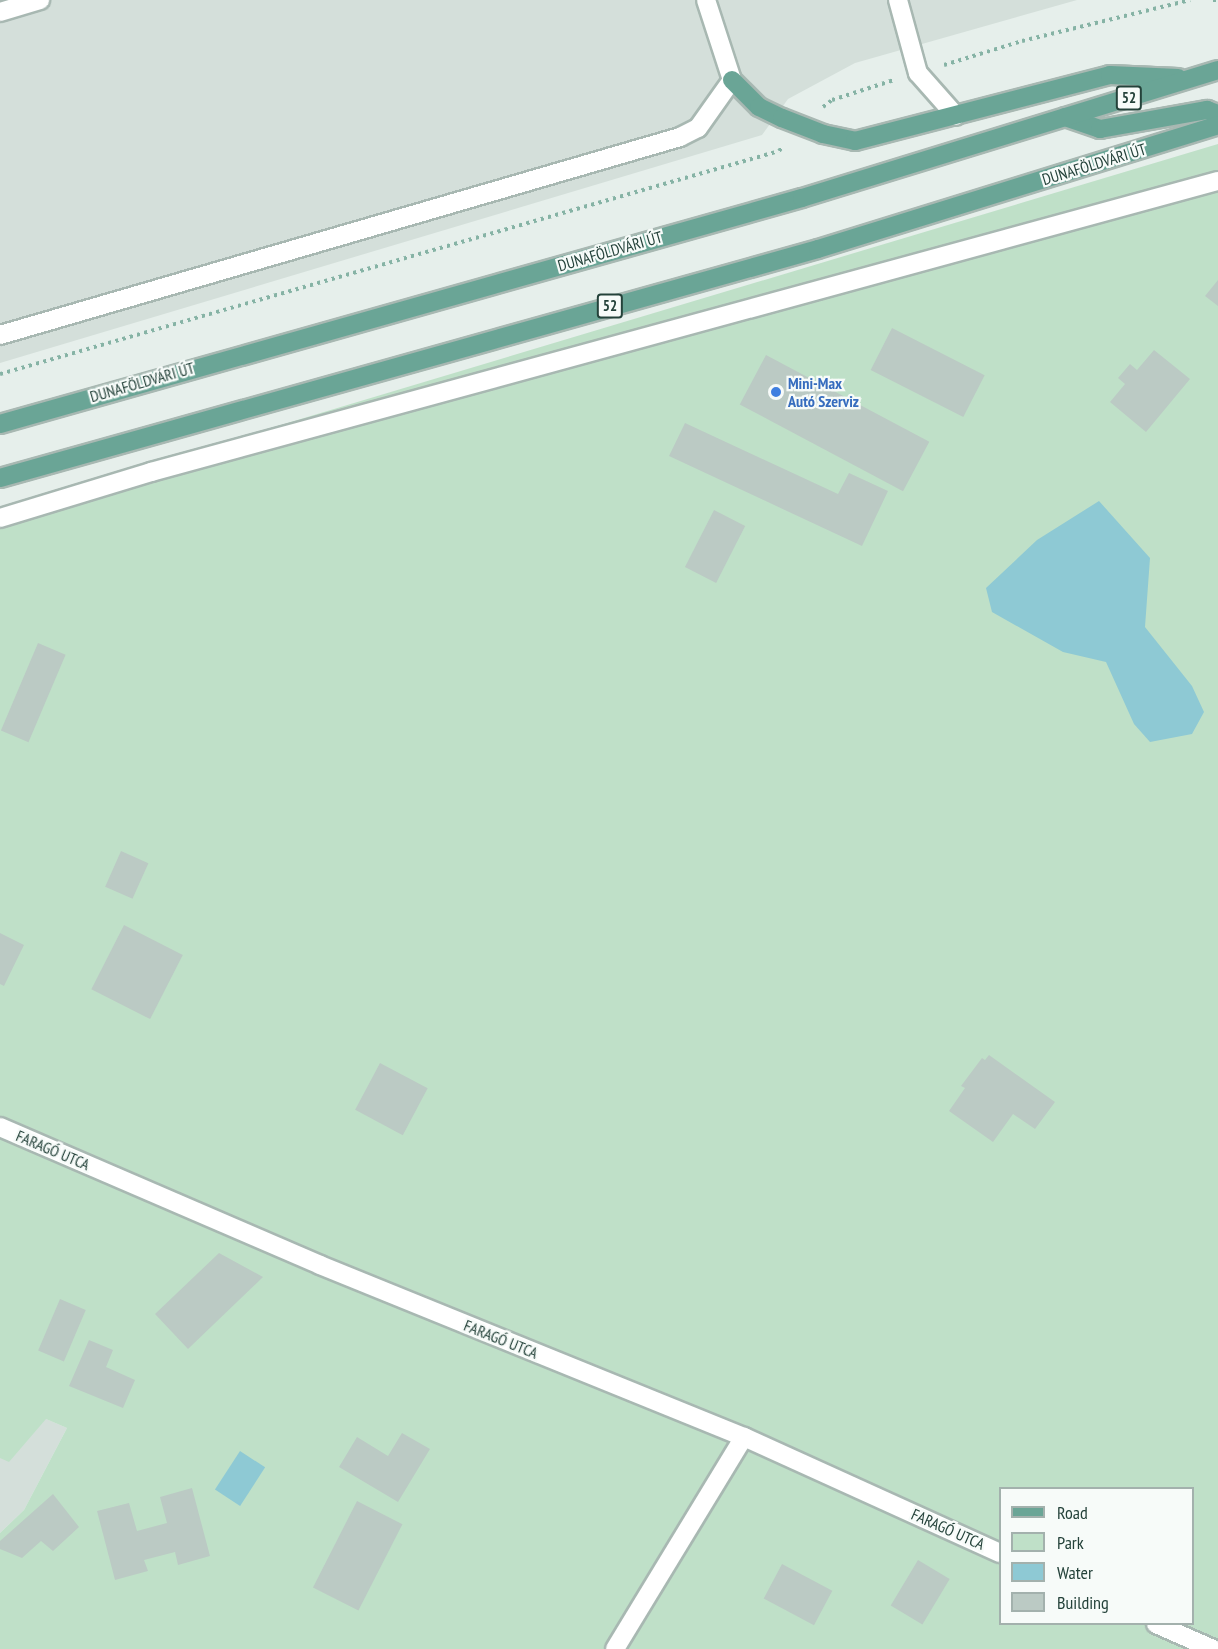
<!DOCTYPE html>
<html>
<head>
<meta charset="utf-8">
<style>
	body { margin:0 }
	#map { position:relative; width:1218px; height:1649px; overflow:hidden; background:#e6efeb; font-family:"PT Sans Narrow",sans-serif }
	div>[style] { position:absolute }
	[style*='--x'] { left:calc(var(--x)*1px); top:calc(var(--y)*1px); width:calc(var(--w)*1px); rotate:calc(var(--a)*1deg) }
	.built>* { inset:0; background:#d4dfda }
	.green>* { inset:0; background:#bfe0c8 }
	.water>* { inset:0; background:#8ec9d4; transform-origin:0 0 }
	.building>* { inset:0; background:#bbcac4; transform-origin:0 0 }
	.path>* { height:4px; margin-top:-2px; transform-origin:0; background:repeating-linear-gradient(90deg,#86b3a5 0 3px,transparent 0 7.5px) }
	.roads { filter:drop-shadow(2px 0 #a8b8b2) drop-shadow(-2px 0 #a8b8b2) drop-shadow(0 2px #a8b8b2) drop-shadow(0 -2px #a8b8b2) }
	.minor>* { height:18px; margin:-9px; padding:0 9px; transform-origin:9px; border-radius:9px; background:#fff }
	.major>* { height:18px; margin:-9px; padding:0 9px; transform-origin:9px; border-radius:9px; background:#6aa596 }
	.dots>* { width:16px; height:16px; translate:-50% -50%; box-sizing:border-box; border:3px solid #f7fbf9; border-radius:50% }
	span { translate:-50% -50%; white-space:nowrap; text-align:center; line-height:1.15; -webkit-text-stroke:4.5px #f7fbf9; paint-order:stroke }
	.shield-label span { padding:2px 4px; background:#f7fbf9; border:2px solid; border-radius:4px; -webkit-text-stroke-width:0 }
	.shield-label { font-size:15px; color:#24423a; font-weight:700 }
	.street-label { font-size:16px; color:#24423a }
	.shop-label { font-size:16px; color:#366cbe; font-weight:700 }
	.left { translate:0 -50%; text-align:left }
	.legend { position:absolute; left:999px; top:1487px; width:195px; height:138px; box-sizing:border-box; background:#f7fbf9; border:2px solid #a3b1ad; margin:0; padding:8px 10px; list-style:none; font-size:18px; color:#24423a }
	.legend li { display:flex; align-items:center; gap:12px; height:30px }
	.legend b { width:30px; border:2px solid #a3b1ad }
</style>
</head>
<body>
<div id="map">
	<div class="built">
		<i style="clip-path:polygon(0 0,1077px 0,855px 63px,788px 99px,762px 135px,0 363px)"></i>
		<i style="clip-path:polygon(0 1399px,67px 1428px,24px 1510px,0 1533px)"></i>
	</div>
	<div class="green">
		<i style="clip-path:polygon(evenodd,1218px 144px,1218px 1649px,0 1649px,0 1533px,24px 1510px,67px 1428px,46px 1419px,9px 1462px,0 1458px,0 509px,1218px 144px,1000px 1488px,1192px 1488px,1192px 1624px,1000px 1624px,1000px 1488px)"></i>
	</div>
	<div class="water">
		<i style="clip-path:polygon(1099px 501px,1150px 558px,1145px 627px,1192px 686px,1204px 712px,1192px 734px,1150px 742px,1134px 724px,1106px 662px,1063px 652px,992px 612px,986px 588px,1037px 540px)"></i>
		<i style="left:240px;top:1451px;width:30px;height:46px;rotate:33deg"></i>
	</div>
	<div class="building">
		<i style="clip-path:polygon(1218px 280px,1218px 306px,1205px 296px)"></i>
		<i style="left:892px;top:328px;width:104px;height:47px;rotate:27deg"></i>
		<i style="clip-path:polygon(1154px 350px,1190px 379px,1146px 432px,1110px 402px,1125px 384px,1118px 378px,1130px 364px,1137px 370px)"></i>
		<i style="left:766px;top:355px;width:185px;height:56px;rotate:28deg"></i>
		<i style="clip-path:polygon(685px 423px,838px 494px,849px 473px,888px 491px,862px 546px,669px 456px)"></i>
		<i style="left:714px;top:510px;width:35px;height:64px;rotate:27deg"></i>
		<i style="left:38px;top:643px;width:30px;height:95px;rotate:23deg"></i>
		<i style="left:121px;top:851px;width:30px;height:39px;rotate:24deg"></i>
		<i style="left:124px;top:925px;width:66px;height:72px;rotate:27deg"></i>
		<i style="clip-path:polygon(0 933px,24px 945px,4px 986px,0 984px)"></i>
		<i style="clip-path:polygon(989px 1055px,1055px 1102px,1035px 1129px,1013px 1114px,993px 1142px,949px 1111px,965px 1088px,961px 1086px,982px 1058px,985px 1060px)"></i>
		<i style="left:380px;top:1063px;width:54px;height:53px;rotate:28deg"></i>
		<i style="clip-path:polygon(219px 1253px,263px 1277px,188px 1349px,155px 1314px)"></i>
		<i style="left:60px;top:1299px;width:28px;height:56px;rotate:23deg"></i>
		<i style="clip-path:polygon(89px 1340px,113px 1350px,106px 1367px,135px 1380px,123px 1408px,69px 1386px)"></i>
		<i style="clip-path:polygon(402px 1433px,430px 1449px,398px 1502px,339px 1467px,357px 1437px,388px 1456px)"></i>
		<i style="clip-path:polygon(192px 1488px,210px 1556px,178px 1565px,175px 1552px,144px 1560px,148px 1571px,115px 1580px,97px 1511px,129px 1503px,137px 1531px,167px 1523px,160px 1497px)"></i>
		<i style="clip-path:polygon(53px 1494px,79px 1527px,53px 1551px,41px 1541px,22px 1558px,0 1549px,0 1541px)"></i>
		<i style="left:357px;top:1501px;width:51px;height:97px;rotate:27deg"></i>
		<i style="left:918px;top:1560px;width:37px;height:53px;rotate:31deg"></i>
		<i style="left:782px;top:1564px;width:57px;height:39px;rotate:28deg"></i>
	</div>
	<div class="path">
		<i style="--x:1213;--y:0;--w:5;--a:0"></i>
		<i style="--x:944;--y:65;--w:82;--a:-17.1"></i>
		<i style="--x:1022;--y:41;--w:173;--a:-13.7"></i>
		<i style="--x:823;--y:107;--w:11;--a:-38"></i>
		<i style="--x:832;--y:100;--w:65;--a:-17.9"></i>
		<i style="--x:0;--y:374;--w:810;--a:-15.97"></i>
		<i style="--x:779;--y:151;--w:6;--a:-51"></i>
	</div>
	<div class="roads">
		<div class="minor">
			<i style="--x:898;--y:0;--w:76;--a:74.7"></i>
			<i style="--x:918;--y:73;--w:57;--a:48.5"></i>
			<i style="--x:0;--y:12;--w:42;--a:-16.7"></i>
			<i style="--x:0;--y:335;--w:708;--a:-16.23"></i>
			<i style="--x:680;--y:137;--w:20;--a:-27"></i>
			<i style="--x:698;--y:128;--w:59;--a:-54.7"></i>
			<i style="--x:732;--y:80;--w:84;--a:-108"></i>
			<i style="--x:0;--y:518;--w:158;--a:-16.9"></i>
			<i style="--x:151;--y:472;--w:1106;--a:-15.26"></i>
			<i style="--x:0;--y:1127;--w:348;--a:23.3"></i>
			<i style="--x:320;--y:1265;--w:458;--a:22.1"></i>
			<i style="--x:744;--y:1437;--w:281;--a:24.4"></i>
			<i style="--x:1156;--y:1624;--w:62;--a:23.7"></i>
			<i style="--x:615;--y:1649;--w:248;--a:-58.7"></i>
		</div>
		<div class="major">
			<i style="--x:732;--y:80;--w:38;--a:45"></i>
			<i style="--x:759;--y:107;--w:25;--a:26"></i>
			<i style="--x:782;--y:118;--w:44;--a:21.3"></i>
			<i style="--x:823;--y:134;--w:33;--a:12"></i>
			<i style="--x:855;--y:141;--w:263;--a:-14.5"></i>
			<i style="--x:1110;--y:75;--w:68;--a:2.5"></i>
			<i style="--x:1065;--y:117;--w:37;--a:19"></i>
			<i style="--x:1100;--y:129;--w:109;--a:-10.1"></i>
			<i style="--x:1207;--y:110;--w:12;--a:20"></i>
			<i style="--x:0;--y:424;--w:833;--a:-15.74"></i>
			<i style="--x:802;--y:198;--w:435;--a:-17.1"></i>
			<i style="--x:0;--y:478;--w:849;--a:-15.64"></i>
			<i style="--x:818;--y:249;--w:419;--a:-17.2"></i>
		</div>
	</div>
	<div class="dots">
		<i style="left:776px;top:392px;background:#3f7fe0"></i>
	</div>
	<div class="shield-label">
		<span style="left:1129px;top:98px">52</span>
		<span style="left:610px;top:306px">52</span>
	</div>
	<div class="street-label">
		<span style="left:1094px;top:164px;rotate:-17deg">DUNAFÖLDVÁRI ÚT</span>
		<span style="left:610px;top:251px;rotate:-16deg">DUNAFÖLDVÁRI ÚT</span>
		<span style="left:142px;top:382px;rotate:-16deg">DUNAFÖLDVÁRI ÚT</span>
		<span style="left:53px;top:1150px;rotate:23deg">FARAGÓ UTCA</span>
		<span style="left:501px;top:1339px;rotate:22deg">FARAGÓ UTCA</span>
		<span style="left:948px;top:1529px;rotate:24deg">FARAGÓ UTCA</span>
	</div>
	<div class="shop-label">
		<span class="left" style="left:788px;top:392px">Mini-Max<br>Autó Szerviz</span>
	</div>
	<ul class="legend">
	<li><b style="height:8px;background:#6aa596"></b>Road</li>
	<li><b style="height:16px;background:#bfe0c8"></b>Park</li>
	<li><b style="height:16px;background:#8ec9d4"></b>Water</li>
	<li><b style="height:16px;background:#bbcac4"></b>Building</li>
	</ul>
</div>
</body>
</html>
